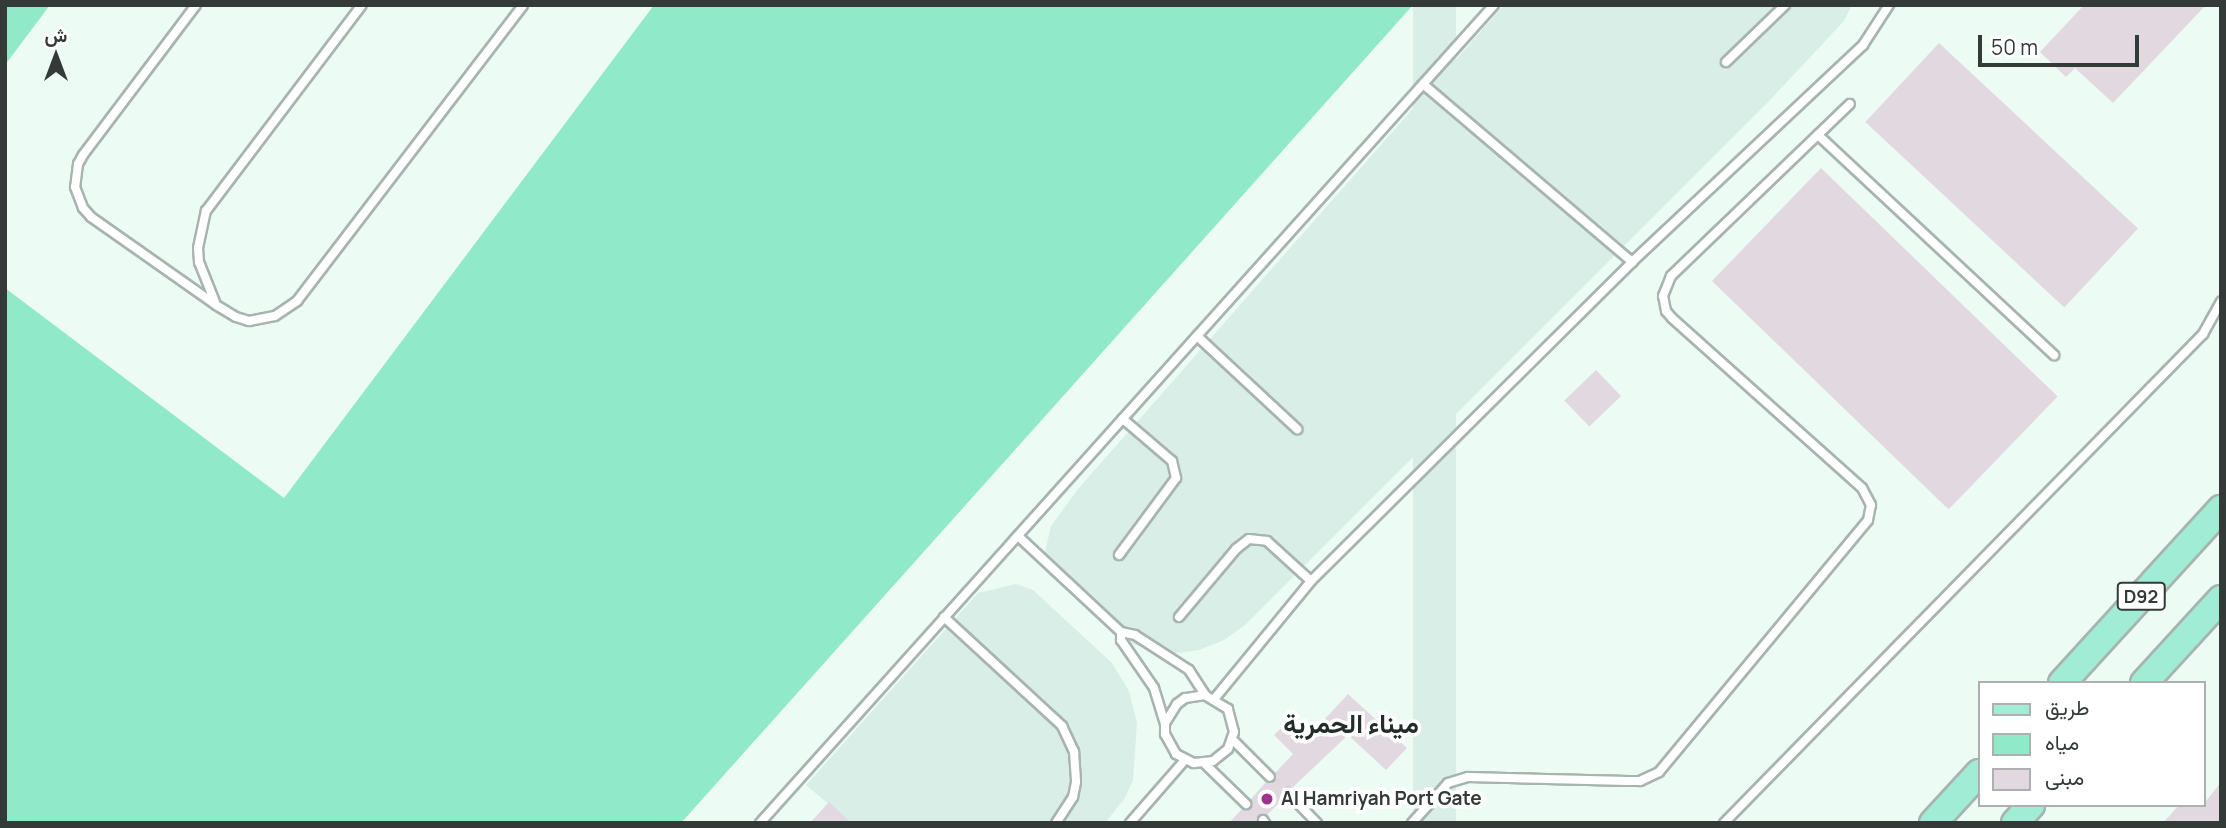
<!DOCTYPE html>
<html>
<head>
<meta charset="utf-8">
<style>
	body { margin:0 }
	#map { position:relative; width:2226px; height:828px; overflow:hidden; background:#edfbf5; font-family:Manrope,Vazirmatn,sans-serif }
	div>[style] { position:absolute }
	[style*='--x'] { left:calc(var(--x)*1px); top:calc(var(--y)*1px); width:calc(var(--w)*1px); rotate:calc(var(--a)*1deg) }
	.built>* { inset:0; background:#d9eee6; transform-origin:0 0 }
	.water>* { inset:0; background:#90e9c8 }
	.building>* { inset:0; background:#e2d8e0; transform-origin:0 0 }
	.roads { filter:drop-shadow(2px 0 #a7b4af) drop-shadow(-2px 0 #a7b4af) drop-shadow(0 2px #a7b4af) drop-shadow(0 -2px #a7b4af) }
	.service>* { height:8px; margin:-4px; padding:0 4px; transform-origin:4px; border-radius:4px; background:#fff }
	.primary>* { height:26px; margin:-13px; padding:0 13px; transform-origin:13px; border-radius:13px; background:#a0ecd4 }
	.dots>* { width:19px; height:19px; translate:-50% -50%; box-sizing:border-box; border:4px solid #fff; border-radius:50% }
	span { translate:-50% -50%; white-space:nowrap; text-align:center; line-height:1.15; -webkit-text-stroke:7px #fff; paint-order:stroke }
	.shield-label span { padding:2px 5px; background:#fff; border:2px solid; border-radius:5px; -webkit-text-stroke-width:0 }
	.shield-label { font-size:18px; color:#343a37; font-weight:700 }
	.poi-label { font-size:19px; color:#343a37; font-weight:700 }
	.left { translate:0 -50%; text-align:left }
	.district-label { font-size:26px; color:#222c28; font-weight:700 }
	.frame { position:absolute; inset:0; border:7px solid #343a37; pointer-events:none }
	.legend { position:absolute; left:1978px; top:681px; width:228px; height:126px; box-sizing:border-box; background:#fff; border:2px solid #aeb0af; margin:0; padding:9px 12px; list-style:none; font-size:21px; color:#343a37 }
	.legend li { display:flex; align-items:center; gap:14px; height:35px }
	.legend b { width:35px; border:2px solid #aeb0af }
	.north { position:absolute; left:21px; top:21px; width:70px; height:70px; -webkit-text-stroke:5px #fff; paint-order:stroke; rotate:0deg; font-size:19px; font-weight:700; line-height:28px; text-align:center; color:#343a37 }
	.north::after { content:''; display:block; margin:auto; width:24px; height:32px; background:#343a37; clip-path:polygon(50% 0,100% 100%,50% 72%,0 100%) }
	.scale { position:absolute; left:1978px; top:35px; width:161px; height:32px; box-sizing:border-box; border:4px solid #343a37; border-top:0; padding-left:9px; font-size:21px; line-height:24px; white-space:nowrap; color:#343a37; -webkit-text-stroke:5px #fff; paint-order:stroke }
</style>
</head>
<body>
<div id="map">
	<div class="built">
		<i style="left:1413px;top:5px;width:43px;height:1098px"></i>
		<i style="clip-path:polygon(1504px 5px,1852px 5px,1844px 21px,1769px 101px,1245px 625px,1224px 640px,1199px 650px,1177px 653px,1154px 652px,1133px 644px,1053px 571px,1045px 552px,1051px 526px,1078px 489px)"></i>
		<i style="clip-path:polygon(1016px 584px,1033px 590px,1112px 663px,1129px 691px,1137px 723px,1133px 780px,1125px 798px,1105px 823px,851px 823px,806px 785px,978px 593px)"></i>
	</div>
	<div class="water">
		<i style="clip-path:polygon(5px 5px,50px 5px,5px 65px)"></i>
		<i style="clip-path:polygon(654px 5px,1413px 5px,681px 823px,5px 823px,5px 288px,284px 498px)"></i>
	</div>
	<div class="building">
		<i style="clip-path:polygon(2084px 5px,2206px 5px,2113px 103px,2075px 68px,2066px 77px,2040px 52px)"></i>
		<i style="left:1939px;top:43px;width:272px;height:108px;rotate:43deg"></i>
		<i style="left:1821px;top:168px;width:329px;height:157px;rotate:44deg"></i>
		<i style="left:1596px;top:370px;width:36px;height:44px;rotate:46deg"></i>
		<i style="clip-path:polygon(1348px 694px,1407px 748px,1386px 770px,1348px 735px,1292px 788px,1283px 789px,1284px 798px,1267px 815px,1259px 815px,1257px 823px,1229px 823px,1242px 809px,1251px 808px,1251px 799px,1266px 782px,1275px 781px,1275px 773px,1293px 754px,1274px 735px,1293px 716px,1311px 734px)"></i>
		<i style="clip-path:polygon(2221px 782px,2221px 823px,2163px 823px,2179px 805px,2203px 805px)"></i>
		<i style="clip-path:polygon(829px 802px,851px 823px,810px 823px)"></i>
	</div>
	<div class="roads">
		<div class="service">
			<i style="--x:196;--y:5;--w:188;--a:127"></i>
			<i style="--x:83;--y:155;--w:10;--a:119"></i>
			<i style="--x:78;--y:164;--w:23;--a:97"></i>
			<i style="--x:75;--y:187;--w:22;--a:69"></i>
			<i style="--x:83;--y:208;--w:12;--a:48"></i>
			<i style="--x:91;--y:217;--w:153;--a:35.1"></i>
			<i style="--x:216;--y:305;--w:23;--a:31"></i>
			<i style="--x:236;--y:317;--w:14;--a:17"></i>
			<i style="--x:249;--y:321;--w:26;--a:-11"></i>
			<i style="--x:275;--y:316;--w:27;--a:-34"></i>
			<i style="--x:297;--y:301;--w:372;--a:-52.6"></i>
			<i style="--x:1726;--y:62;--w:82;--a:-44"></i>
			<i style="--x:1423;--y:84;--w:275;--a:40.4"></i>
			<i style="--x:1818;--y:135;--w:323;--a:43"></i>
			<i style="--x:215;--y:302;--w:43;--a:-111.8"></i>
			<i style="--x:199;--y:262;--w:14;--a:-94"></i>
			<i style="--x:198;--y:248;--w:38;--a:-78"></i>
			<i style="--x:206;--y:211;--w:258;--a:-52.9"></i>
			<i style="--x:1197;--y:336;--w:137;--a:42.9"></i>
			<i style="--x:1018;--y:536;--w:141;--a:43"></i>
			<i style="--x:1121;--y:632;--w:8;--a:90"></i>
			<i style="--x:1121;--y:640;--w:58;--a:55.5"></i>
			<i style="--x:1154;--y:688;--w:37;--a:73"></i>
			<i style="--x:1165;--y:723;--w:11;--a:90"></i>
			<i style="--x:1165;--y:734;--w:23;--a:61"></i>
			<i style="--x:1176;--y:754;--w:20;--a:27"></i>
			<i style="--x:1194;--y:763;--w:19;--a:-6"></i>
			<i style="--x:1213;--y:761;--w:19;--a:-39"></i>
			<i style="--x:1228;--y:749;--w:18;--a:-71"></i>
			<i style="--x:1234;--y:732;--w:24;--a:-105"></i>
			<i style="--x:1228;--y:709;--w:27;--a:-149"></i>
			<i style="--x:1205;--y:695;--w:20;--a:171"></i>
			<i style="--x:1185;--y:698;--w:10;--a:143"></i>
			<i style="--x:1177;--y:704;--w:22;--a:122"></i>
			<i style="--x:1119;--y:555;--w:96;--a:-53.5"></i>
			<i style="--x:1176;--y:478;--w:17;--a:-103"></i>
			<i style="--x:1172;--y:461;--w:65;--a:-139.4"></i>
			<i style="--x:944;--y:617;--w:161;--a:42.7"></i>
			<i style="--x:1062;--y:726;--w:29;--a:65"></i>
			<i style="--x:1074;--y:752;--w:30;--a:86"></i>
			<i style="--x:1076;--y:782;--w:15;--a:101"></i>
			<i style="--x:1073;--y:797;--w:31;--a:123"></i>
			<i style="--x:1179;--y:617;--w:89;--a:-50"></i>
			<i style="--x:1236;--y:549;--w:16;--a:-38"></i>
			<i style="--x:1249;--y:539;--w:18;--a:6"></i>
			<i style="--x:1267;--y:541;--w:59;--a:42.3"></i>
			<i style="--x:1121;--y:632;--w:14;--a:12"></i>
			<i style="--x:1135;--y:635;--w:64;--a:32.9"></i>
			<i style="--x:1189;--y:670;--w:30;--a:57"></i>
			<i style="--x:1215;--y:698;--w:151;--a:-50.6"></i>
			<i style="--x:1311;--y:581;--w:453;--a:-44.8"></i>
			<i style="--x:1632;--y:262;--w:317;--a:-43.2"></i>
			<i style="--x:1863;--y:45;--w:48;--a:-57"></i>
			<i style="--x:1233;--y:740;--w:52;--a:45"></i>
			<i style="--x:1204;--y:763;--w:59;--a:44.3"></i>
			<i style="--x:1288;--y:793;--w:42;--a:46"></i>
			<i style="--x:1263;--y:820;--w:4;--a:56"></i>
			<i style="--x:760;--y:823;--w:1099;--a:-48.1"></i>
			<i style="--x:1130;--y:823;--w:84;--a:-48.9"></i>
			<i style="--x:1412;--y:823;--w:54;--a:-48"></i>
			<i style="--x:1448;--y:783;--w:21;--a:-17"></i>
			<i style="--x:1468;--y:777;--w:160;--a:1.4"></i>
			<i style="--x:1628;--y:781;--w:12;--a:0"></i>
			<i style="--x:1640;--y:781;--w:21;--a:-25"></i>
			<i style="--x:1659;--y:772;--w:327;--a:-50.3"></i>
			<i style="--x:1868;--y:520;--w:15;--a:-79"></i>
			<i style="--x:1871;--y:505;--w:19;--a:-118"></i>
			<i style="--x:1862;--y:488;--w:255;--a:-138.2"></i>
			<i style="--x:1672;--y:318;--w:9;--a:-131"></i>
			<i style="--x:1666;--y:311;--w:15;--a:-101"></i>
			<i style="--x:1663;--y:296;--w:22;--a:-68"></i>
			<i style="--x:1671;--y:276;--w:248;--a:-43.9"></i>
			<i style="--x:1724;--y:823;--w:685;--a:-45.59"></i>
			<i style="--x:2203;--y:334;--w:37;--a:-61"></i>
		</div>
		<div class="primary">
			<i style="--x:2062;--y:683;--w:236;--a:-47.6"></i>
			<i style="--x:2144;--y:683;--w:114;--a:-47.5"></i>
			<i style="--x:1933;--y:823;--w:68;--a:-47.4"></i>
			<i style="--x:2015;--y:823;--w:24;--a:-48"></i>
		</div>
	</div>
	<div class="dots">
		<i style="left:1267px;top:799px;background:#a0318f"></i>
	</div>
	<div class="shield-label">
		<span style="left:2141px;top:596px">D92</span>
	</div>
	<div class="poi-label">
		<span class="left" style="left:1281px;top:799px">Al Hamriyah Port Gate</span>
	</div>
	<div class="district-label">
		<span style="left:1351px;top:724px">ميناء الحمرية</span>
	</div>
	<div class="frame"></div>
	<ul class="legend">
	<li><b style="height:9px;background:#a0ecd4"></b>طريق</li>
	<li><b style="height:19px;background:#90e9c8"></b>مياه</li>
	<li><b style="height:19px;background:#e2d8e0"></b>مبنى</li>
	</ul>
	<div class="north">ش</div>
	<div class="scale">50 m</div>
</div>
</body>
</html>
